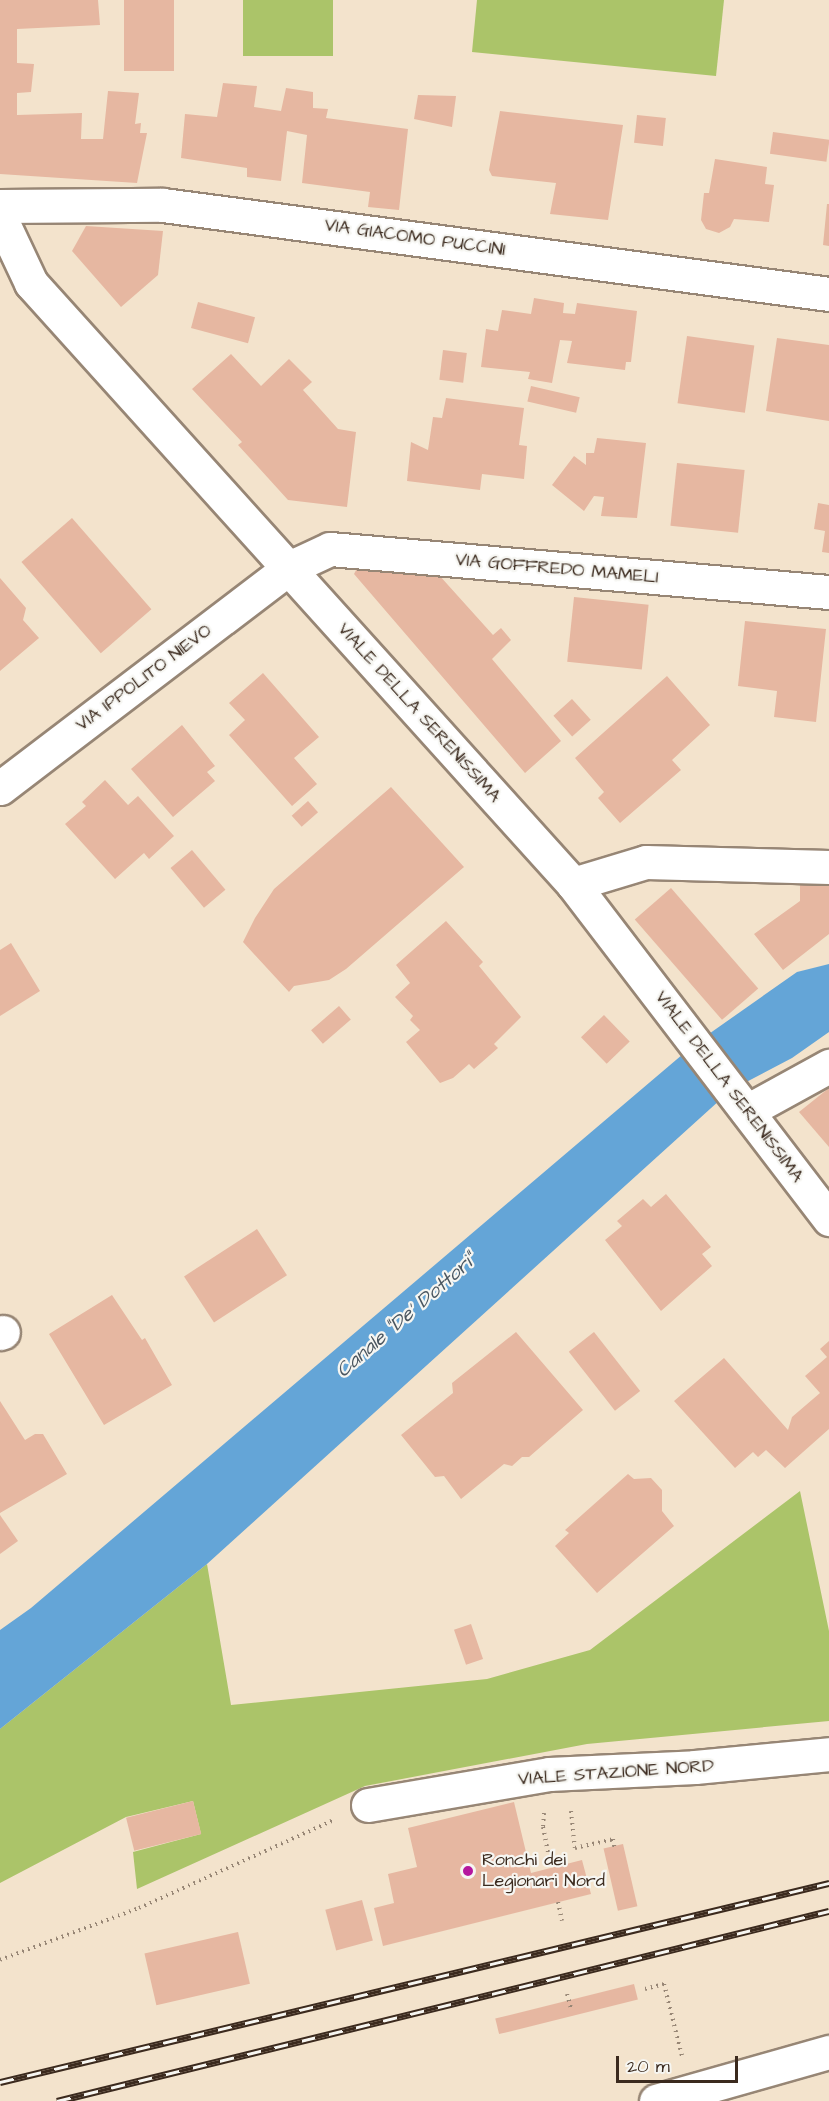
<!DOCTYPE html>
<html>
<head>
<meta charset="utf-8">
<style>
	body { margin:0 }
	#map { position:relative; width:829px; height:2101px; overflow:hidden; background:#f3e3cc; font-family:"Architects Daughter",sans-serif }
	div>[style] { position:absolute }
	[style*='--x'] { left:calc(var(--x)*1px); top:calc(var(--y)*1px); width:calc(var(--w)*1px); rotate:calc(var(--a)*1deg) }
	.green>* { inset:0; background:#abc469; transform-origin:0 0 }
	.water>* { inset:0; background:#64a5d7 }
	.building>* { inset:0; background:#e6b7a1; transform-origin:0 0 }
	.path>* { height:4px; margin-top:-2px; transform-origin:0; background:repeating-linear-gradient(90deg,#978675 0 1.5px,transparent 0 6px) }
	.roads { filter:drop-shadow(2px 0 #978675) drop-shadow(-2px 0 #978675) drop-shadow(0 2px #978675) drop-shadow(0 -2px #978675) }
	.minor>* { height:33px; margin:-16.5px; padding:0 16.5px; transform-origin:16.5px; border-radius:16.5px; background:#fff }
	.rail>* { height:7px; margin-top:-3.5px; transform-origin:0; background:repeating-linear-gradient(90deg,#f6f6f2 0 14px,#3b2a1e 0 28px); box-sizing:border-box; border-block:2px solid #3b2a1e }
	.dots>* { width:16px; height:16px; translate:-50% -50%; box-sizing:border-box; border:3px solid #f6f6f2; border-radius:50% }
	span { translate:-50% -50%; white-space:nowrap; text-align:center; line-height:1.15; -webkit-text-stroke:4.5px #f6f6f2; paint-order:stroke }
	.street-label { font-size:18px; color:#3b2a1e }
	.poi-label { font-size:18px; color:#3b2a1e }
	.left { translate:0 -50%; text-align:left }
	.water-label { font-size:20px; color:#49555f; font-style:italic }
	.scale { position:absolute; left:616px; top:2056px; width:122px; height:27px; box-sizing:border-box; border:3px solid #3b2a1e; border-top:0; padding-left:8px; font-size:18px; line-height:21px; white-space:nowrap; color:#3b2a1e; -webkit-text-stroke:4px #f6f6f2; paint-order:stroke }
</style>
</head>
<body>
<div id="map">
	<div class="green">
		<i style="left:243px;top:0;width:90px;height:56px"></i>
		<i style="clip-path:polygon(477px 0,724px 0,716px 76px,472px 52px)"></i>
		<i style="clip-path:polygon(800px 1491px,829px 1631px,829px 1721px,587px 1744px,365px 1786px,137px 1889px,133px 1852px,201px 1834px,193px 1801px,126px 1817px,0 1883px,0 1729px,207px 1564px,231px 1705px,487px 1679px,590px 1650px)"></i>
	</div>
	<div class="water">
		<i style="clip-path:polygon(829px 964px,829px 1032px,792px 1058px,731px 1090px,207px 1564px,0 1729px,0 1630px,31px 1608px,696px 1043px,797px 972px)"></i>
	</div>
	<div class="building">
		<i style="clip-path:polygon(0 0,98px 0,100px 25px,17px 29px,17px 63px,34px 64px,31px 92px,17px 93px,17px 115px,82px 113px,81px 139px,103px 139px,108px 91px,139px 93px,135px 124px,141px 123px,140px 133px,147px 133px,137px 183px,0 174px)"></i>
		<i style="left:124px;top:0;width:50px;height:71px"></i>
		<i style="clip-path:polygon(223px 83px,257px 86px,254px 107px,281px 111px,286px 88px,313px 92px,313px 108px,328px 109px,326px 118px,408px 129px,399px 210px,368px 207px,370px 192px,302px 183px,307px 135px,287px 131px,281px 181px,247px 177px,247px 168px,181px 158px,185px 114px,217px 117px)"></i>
		<i style="clip-path:polygon(418px 95px,456px 96px,452px 127px,414px 119px)"></i>
		<i style="clip-path:polygon(500px 111px,623px 125px,608px 220px,550px 214px,556px 183px,492px 176px,489px 170px)"></i>
		<i style="left:637px;top:115px;width:29px;height:28px;rotate:6deg"></i>
		<i style="left:773px;top:132px;width:57px;height:22px;rotate:8deg"></i>
		<i style="clip-path:polygon(715px 159px,767px 167px,765px 184px,774px 185px,769px 222px,734px 219px,730px 227px,719px 233px,706px 229px,701px 220px,704px 193px,709px 193px)"></i>
		<i style="clip-path:polygon(827px 204px,829px 204px,829px 246px,823px 245px)"></i>
		<i style="clip-path:polygon(86px 226px,163px 231px,158px 275px,121px 307px,72px 251px)"></i>
		<i style="clip-path:polygon(534px 298px,564px 303px,563px 313px,575px 314px,577px 303px,637px 311px,631px 362px,626px 362px,625px 370px,567px 363px,572px 341px,560px 340px,552px 383px,528px 379px,530px 372px,481px 367px,486px 329px,498px 331px,502px 310px,531px 314px)"></i>
		<i style="left:198px;top:302px;width:59px;height:27px;rotate:15deg"></i>
		<i style="left:687px;top:336px;width:68px;height:68px;rotate:8deg"></i>
		<i style="clip-path:polygon(777px 338px,829px 345px,829px 421px,766px 411px)"></i>
		<i style="left:443px;top:350px;width:24px;height:30px;rotate:7deg"></i>
		<i style="clip-path:polygon(231px 354px,261px 386px,289px 359px,312px 382px,303px 390px,338px 429px,356px 432px,347px 507px,288px 500px,238px 445px,242px 442px,192px 389px)"></i>
		<i style="left:531px;top:386px;width:50px;height:16px;rotate:13deg"></i>
		<i style="clip-path:polygon(446px 398px,524px 408px,519px 445px,527px 446px,524px 479px,482px 474px,480px 490px,407px 481px,411px 442px,428px 450px,433px 417px,442px 418px)"></i>
		<i style="clip-path:polygon(597px 438px,646px 443px,637px 518px,601px 516px,604px 497px,594px 496px,584px 511px,552px 485px,574px 456px,586px 465px,586px 453px,594px 453px)"></i>
		<i style="left:677px;top:463px;width:68px;height:63px;rotate:6deg"></i>
		<i style="clip-path:polygon(818px 503px,829px 505px,829px 553px,822px 552px,825px 531px,814px 529px)"></i>
		<i style="left:72px;top:518px;width:121px;height:67px;rotate:49deg"></i>
		<i style="clip-path:polygon(363px 557px,430px 565px,493px 635px,501px 628px,511px 640px,492px 659px,561px 741px,525px 773px,354px 574px)"></i>
		<i style="clip-path:polygon(0 578px,26px 608px,23px 620px,39px 638px,0 671px)"></i>
		<i style="left:574px;top:597px;width:75px;height:65px;rotate:6deg"></i>
		<i style="clip-path:polygon(745px 621px,826px 629px,816px 722px,774px 717px,777px 691px,738px 686px)"></i>
		<i style="clip-path:polygon(263px 673px,319px 737px,294px 758px,317px 784px,292px 806px,229px 735px,245px 720px,229px 703px)"></i>
		<i style="clip-path:polygon(667px 676px,710px 725px,672px 760px,681px 770px,620px 823px,598px 798px,604px 792px,575px 758px)"></i>
		<i style="left:572px;top:699px;width:28px;height:25px;rotate:48deg"></i>
		<i style="clip-path:polygon(182px 725px,215px 766px,207px 772px,215px 781px,173px 817px,131px 769px)"></i>
		<i style="clip-path:polygon(105px 780px,128px 805px,138px 796px,174px 836px,149px 859px,144px 853px,115px 879px,65px 824px,86px 806px,82px 802px)"></i>
		<i style="clip-path:polygon(391px 787px,464px 867px,346px 969px,329px 980px,294px 986px,289px 992px,243px 942px,255px 918px,274px 889px)"></i>
		<i style="left:308px;top:801px;width:15px;height:22px;rotate:48deg"></i>
		<i style="left:192px;top:850px;width:52px;height:28px;rotate:50deg"></i>
		<i style="clip-path:polygon(829px 880px,829px 934px,783px 970px,754px 934px,800px 901px,800px 882px)"></i>
		<i style="left:671px;top:888px;width:133px;height:48px;rotate:49deg"></i>
		<i style="clip-path:polygon(446px 921px,483px 962px,479px 966px,521px 1017px,494px 1044px,498px 1048px,474px 1069px,469px 1064px,453px 1078px,440px 1083px,406px 1042px,420px 1030px,410px 1020px,413px 1016px,395px 997px,410px 983px,396px 965px)"></i>
		<i style="clip-path:polygon(11px 943px,40px 991px,0 1016px,0 950px)"></i>
		<i style="left:339px;top:1006px;width:18px;height:37px;rotate:49deg"></i>
		<i style="left:604px;top:1015px;width:37px;height:32px;rotate:46deg"></i>
		<i style="clip-path:polygon(829px 1088px,829px 1147px,799px 1112px)"></i>
		<i style="clip-path:polygon(666px 1194px,711px 1247px,702px 1254px,712px 1266px,661px 1311px,605px 1240px,622px 1226px,617px 1221px,643px 1199px,651px 1207px)"></i>
		<i style="left:257px;top:1229px;width:55px;height:87px;rotate:57deg"></i>
		<i style="clip-path:polygon(112px 1295px,142px 1340px,145px 1338px,172px 1385px,104px 1425px,49px 1334px)"></i>
		<i style="clip-path:polygon(516px 1332px,583px 1410px,529px 1457px,522px 1457px,512px 1466px,504px 1464px,461px 1499px,444px 1476px,435px 1477px,401px 1435px,453px 1393px,452px 1383px)"></i>
		<i style="left:594px;top:1332px;width:75px;height:32px;rotate:52deg"></i>
		<i style="clip-path:polygon(829px 1341px,829px 1429px,785px 1468px,766px 1450px,758px 1457px,753px 1452px,735px 1468px,674px 1401px,724px 1358px,788px 1430px,792px 1417px,820px 1393px,805px 1376px,827px 1357px,820px 1349px)"></i>
		<i style="clip-path:polygon(0 1401px,25px 1440px,35px 1434px,43px 1434px,67px 1474px,0 1513px)"></i>
		<i style="clip-path:polygon(628px 1474px,634px 1479px,651px 1478px,662px 1490px,662px 1511px,674px 1526px,597px 1593px,555px 1546px,569px 1533px,565px 1530px)"></i>
		<i style="clip-path:polygon(0 1515px,18px 1541px,0 1554px)"></i>
		<i style="left:471px;top:1624px;width:37px;height:18px;rotate:71deg"></i>
		<i style="left:193px;top:1801px;width:34px;height:69px;rotate:76deg"></i>
		<i style="clip-path:polygon(514px 1802px,531px 1873px,582px 1860px,591px 1894px,383px 1946px,374px 1908px,394px 1903px,388px 1874px,417px 1867px,408px 1828px)"></i>
		<i style="left:623px;top:1844px;width:64px;height:20px;rotate:77deg"></i>
		<i style="left:362px;top:1900px;width:42px;height:38px;rotate:75deg"></i>
		<i style="left:238px;top:1932px;width:53px;height:96px;rotate:77deg"></i>
		<i style="left:634px;top:1984px;width:16px;height:143px;rotate:76deg"></i>
	</div>
	<div class="path">
		<i style="--x:571;--y:1811;--w:37;--a:84"></i>
		<i style="--x:575;--y:1848;--w:39;--a:-13"></i>
		<i style="--x:613;--y:1839;--w:11;--a:80"></i>
		<i style="--x:544;--y:1813;--w:14;--a:94"></i>
		<i style="--x:543;--y:1827;--w:41;--a:78.7"></i>
		<i style="--x:558;--y:1902;--w:19;--a:78"></i>
		<i style="--x:0;--y:1960;--w:148;--a:-20.5"></i>
		<i style="--x:139;--y:1908;--w:214;--a:-24.3"></i>
		<i style="--x:645;--y:1989;--w:20;--a:-15"></i>
		<i style="--x:664;--y:1984;--w:74;--a:76"></i>
		<i style="--x:567;--y:1994;--w:15;--a:74"></i>
	</div>
	<div class="roads">
		<div class="minor">
			<i style="--x:0;--y:206;--w:163;--a:-0.4"></i>
			<i style="--x:163;--y:205;--w:672;--a:7.61"></i>
			<i style="--x:0;--y:217;--w:73;--a:64.8"></i>
			<i style="--x:31;--y:283;--w:809;--a:47.95"></i>
			<i style="--x:573;--y:884;--w:422;--a:52.6"></i>
			<i style="--x:0;--y:788;--w:363;--a:-37.3"></i>
			<i style="--x:289;--y:568;--w:45;--a:-24.9"></i>
			<i style="--x:330;--y:549;--w:501;--a:4.93"></i>
			<i style="--x:573;--y:884;--w:76;--a:-16.8"></i>
			<i style="--x:646;--y:862;--w:183;--a:1.6"></i>
			<i style="--x:747;--y:1111;--w:94;--a:-28.8"></i>
			<i style="--x:0;--y:1333;--w:3;--a:-18"></i>
			<i style="--x:368;--y:1805;--w:184;--a:-9.7"></i>
			<i style="--x:549;--y:1774;--w:146;--a:-2.7"></i>
			<i style="--x:695;--y:1767;--w:135;--a:-5.5"></i>
			<i style="--x:656;--y:2101;--w:180;--a:-15.8"></i>
		</div>
	</div>
	<div class="rail">
		<i style="--x:0;--y:2082;--w:853;--a:-13.5"></i>
		<i style="--x:57;--y:2101;--w:795;--a:-13.83"></i>
	</div>
	<div class="dots">
		<i style="left:468px;top:1871px;background:#b5179e"></i>
	</div>
	<div class="street-label">
		<span style="left:415px;top:238px;rotate:8deg">VIA GIACOMO PUCCINI</span>
		<span style="left:557px;top:569px;rotate:5deg">VIA GOFFREDO MAMELI</span>
		<span style="left:144px;top:678px;rotate:-37deg">VIA IPPOLITO NIEVO</span>
		<span style="left:419px;top:713px;rotate:48deg">VIALE DELLA SERENISSIMA</span>
		<span style="left:729px;top:1087px;rotate:53deg">VIALE DELLA SERENISSIMA</span>
		<span style="left:616px;top:1773px;rotate:-4deg">VIALE STAZIONE NORD</span>
	</div>
	<div class="poi-label">
		<span class="left" style="left:482px;top:1871px">Ronchi dei<br>Legionari Nord</span>
	</div>
	<div class="water-label">
		<span style="left:406px;top:1316px;rotate:-41deg">Canale "De' Dottori"</span>
	</div>
	<div class="scale">20 m</div>
</div>
</body>
</html>
